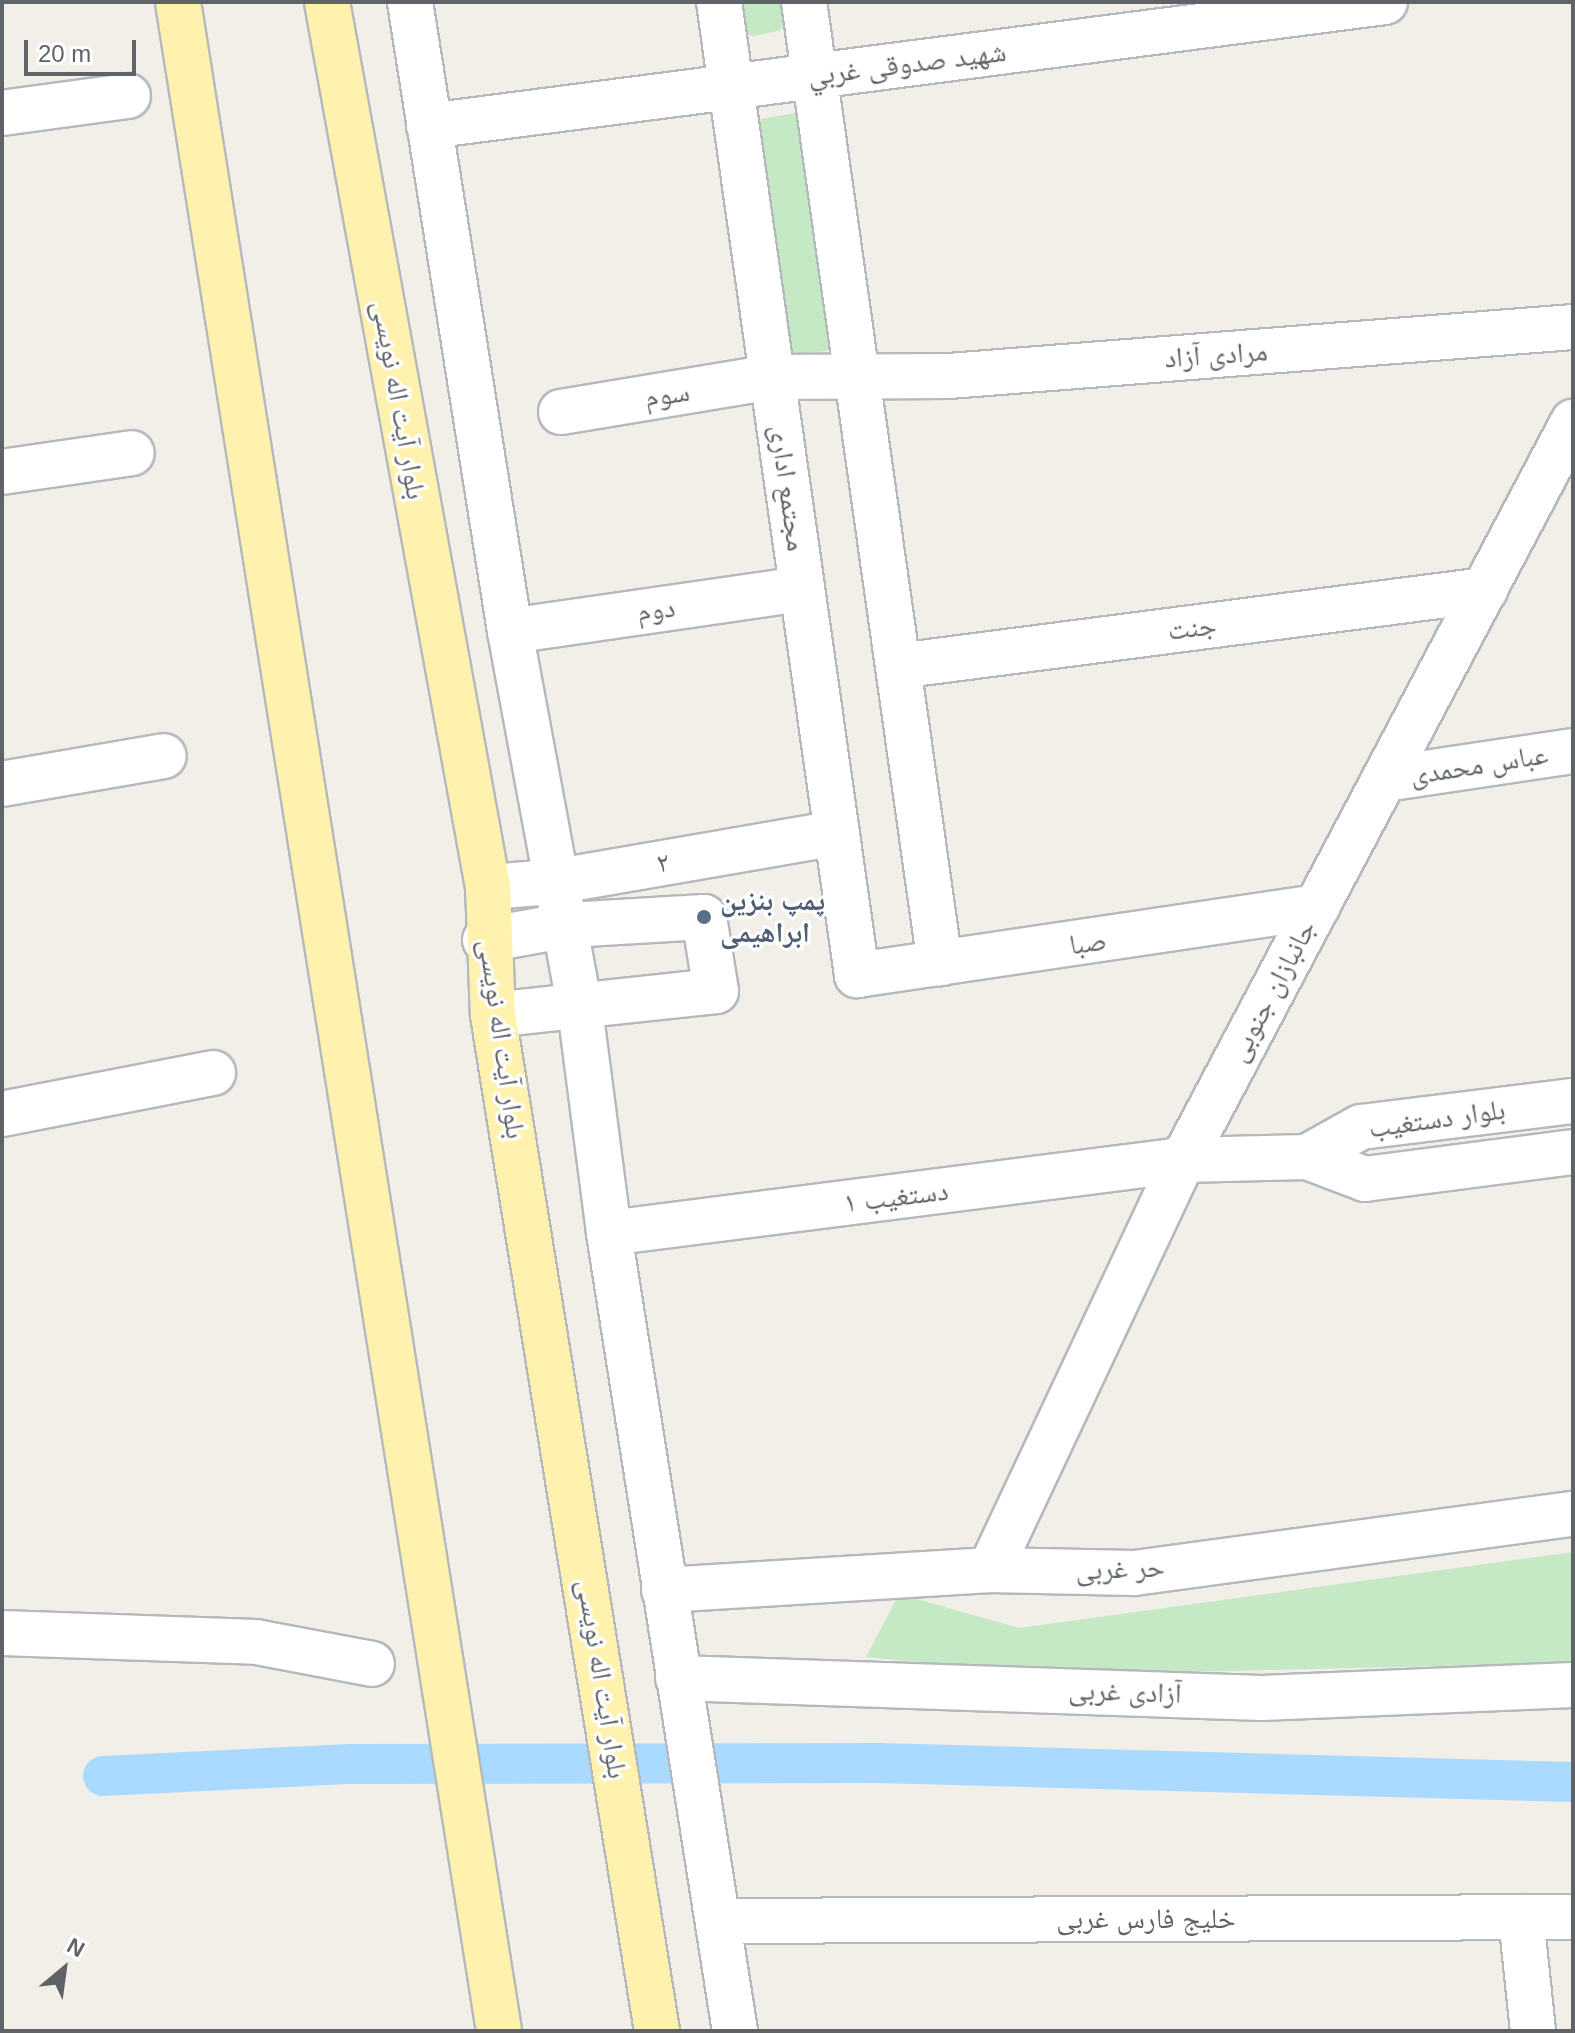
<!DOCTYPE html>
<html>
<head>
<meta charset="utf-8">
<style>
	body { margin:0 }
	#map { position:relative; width:1575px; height:2033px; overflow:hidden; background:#f1efe8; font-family:Helvetica,"Noto Naskh Arabic",sans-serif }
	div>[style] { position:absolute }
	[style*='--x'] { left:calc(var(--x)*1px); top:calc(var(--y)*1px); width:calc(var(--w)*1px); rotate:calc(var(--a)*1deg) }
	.green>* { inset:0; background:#c5e8c5 }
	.canal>* { height:40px; margin:-20px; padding:0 20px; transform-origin:20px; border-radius:20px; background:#aadaff }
	.roads { filter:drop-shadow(2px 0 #b5b8bc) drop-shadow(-2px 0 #b5b8bc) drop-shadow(0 2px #b5b8bc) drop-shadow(0 -2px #b5b8bc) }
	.minor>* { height:44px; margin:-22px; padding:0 22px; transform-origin:22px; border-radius:22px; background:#fff }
	.major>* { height:44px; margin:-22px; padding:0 22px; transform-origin:22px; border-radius:22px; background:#fff2af }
	.dots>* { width:22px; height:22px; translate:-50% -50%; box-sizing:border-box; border:4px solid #fff; border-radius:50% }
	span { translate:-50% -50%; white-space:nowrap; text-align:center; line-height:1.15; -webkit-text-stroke:6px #fff; paint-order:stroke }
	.street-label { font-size:28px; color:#5f6368 }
	.service-label { font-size:28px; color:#4e5e75; font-weight:700 }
	.left { translate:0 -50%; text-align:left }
	.frame { position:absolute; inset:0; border:4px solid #5f6368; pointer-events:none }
	.north { position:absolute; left:24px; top:1929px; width:80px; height:80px; -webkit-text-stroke:6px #fff; paint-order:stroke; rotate:29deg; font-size:22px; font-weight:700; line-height:32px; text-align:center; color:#5f6368 }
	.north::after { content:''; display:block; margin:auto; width:28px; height:36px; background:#5f6368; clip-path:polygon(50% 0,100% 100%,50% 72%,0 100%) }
	.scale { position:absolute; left:24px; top:40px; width:112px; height:36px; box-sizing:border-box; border:4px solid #5f6368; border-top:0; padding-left:10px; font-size:24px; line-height:28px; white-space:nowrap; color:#5f6368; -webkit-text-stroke:6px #fff; paint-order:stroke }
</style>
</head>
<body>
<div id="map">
	<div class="green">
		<i style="clip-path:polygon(732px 2px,793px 2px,794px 20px,778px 31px,753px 36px,735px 31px)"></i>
		<i style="clip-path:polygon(796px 113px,809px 120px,837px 327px,828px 351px,794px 354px,785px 341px,754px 134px,761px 119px)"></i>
		<i style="clip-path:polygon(1573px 1552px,1573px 1663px,1059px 1675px,866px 1657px,899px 1594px,1019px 1628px)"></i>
	</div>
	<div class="canal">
		<i style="--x:103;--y:1776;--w:248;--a:-2.8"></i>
		<i style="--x:351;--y:1764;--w:528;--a:-0.11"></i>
		<i style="--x:879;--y:1763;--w:694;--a:1.57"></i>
	</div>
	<div class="roads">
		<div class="minor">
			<i style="--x:410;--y:2;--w:637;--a:80.97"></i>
			<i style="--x:510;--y:631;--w:384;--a:79.5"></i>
			<i style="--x:580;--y:1009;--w:226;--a:82.6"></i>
			<i style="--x:609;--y:1233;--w:808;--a:81.03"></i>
			<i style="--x:719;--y:2;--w:983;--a:81.93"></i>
			<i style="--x:857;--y:975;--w:465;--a:-8.4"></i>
			<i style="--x:804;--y:2;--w:971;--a:81.95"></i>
			<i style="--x:2;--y:113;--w:127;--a:-7.7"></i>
			<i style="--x:429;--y:126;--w:964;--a:-7.39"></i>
			<i style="--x:561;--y:412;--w:214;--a:-9.4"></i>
			<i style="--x:772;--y:377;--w:177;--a:-0.3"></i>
			<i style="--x:949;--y:376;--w:626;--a:-4.49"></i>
			<i style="--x:2;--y:472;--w:131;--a:-8.3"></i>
			<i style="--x:510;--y:631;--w:295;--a:-8.2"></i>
			<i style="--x:898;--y:666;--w:592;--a:-7.38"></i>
			<i style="--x:1385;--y:779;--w:190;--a:-8.5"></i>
			<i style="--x:2;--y:784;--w:164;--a:-9.8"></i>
			<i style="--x:488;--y:887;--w:65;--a:-4.4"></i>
			<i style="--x:553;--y:882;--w:288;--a:-9.8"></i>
			<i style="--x:485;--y:940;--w:84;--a:-10.2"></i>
			<i style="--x:568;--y:925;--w:136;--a:-3.4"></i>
			<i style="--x:704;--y:917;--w:75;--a:80.8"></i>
			<i style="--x:716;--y:991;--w:224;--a:173.9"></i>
			<i style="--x:2;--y:1114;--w:215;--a:-11"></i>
			<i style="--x:1307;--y:1157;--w:62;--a:-29.1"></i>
			<i style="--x:1361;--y:1127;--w:214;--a:-7"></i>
			<i style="--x:609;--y:1233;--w:579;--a:-7.25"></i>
			<i style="--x:1183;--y:1160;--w:124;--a:-1.4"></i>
			<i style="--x:1307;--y:1157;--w:62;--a:20.8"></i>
			<i style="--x:1365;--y:1179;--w:210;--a:-7.4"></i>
			<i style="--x:990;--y:1570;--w:453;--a:-64.8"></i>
			<i style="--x:1183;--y:1160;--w:835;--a:-62.15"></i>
			<i style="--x:664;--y:1590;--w:327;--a:-3.5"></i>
			<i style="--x:990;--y:1570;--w:144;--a:1.2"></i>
			<i style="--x:1134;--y:1573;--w:443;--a:-7.7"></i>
			<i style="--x:2;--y:1633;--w:254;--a:2"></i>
			<i style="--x:256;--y:1642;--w:118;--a:10.7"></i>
			<i style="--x:678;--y:1678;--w:584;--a:1.96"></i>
			<i style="--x:1262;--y:1698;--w:311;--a:-2.4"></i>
			<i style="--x:1521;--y:1917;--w:115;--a:84"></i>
			<i style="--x:719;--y:1921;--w:854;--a:-0.27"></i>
		</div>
		<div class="major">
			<i style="--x:178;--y:2;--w:2054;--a:81.01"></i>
			<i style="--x:327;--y:2;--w:900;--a:79.69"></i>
			<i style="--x:488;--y:887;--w:128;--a:87.8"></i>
			<i style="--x:493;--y:1015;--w:1029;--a:80.83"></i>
		</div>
	</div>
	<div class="dots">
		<i style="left:704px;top:917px;background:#5c6f8a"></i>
	</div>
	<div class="street-label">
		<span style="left:907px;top:64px;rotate:-7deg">شهید صدوقی غربي</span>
		<span style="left:1216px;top:355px;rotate:-4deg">مرادی آزاد</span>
		<span style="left:667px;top:395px;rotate:-9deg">سوم</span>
		<span style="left:399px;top:400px;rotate:80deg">بلوار آیت اله نویسی</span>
		<span style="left:788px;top:488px;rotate:82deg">مجتمع اداری</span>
		<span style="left:656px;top:610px;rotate:-8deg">دوم</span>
		<span style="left:1192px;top:628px;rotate:-7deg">جنت</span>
		<span style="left:1479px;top:765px;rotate:-9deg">عباس محمدی</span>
		<span style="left:663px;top:863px;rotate:-10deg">۲</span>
		<span style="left:1088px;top:943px;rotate:-8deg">صبا</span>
		<span style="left:1272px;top:991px;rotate:-62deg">جانبازان جنوبی</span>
		<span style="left:502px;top:1039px;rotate:82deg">بلوار آیت اله نویسی</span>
		<span style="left:1437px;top:1119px;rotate:-8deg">بلوار دستغیب</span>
		<span style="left:896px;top:1197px;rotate:-7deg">دستغیب ۱</span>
		<span style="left:1120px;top:1569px;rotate:-2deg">حر غربی</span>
		<span style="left:602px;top:1679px;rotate:81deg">بلوار آیت اله نویسی</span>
		<span style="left:1125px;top:1692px;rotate:2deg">آزادی غربی</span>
		<span style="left:1146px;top:1919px">خلیج فارس غربی</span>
	</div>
	<div class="service-label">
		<span class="left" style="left:720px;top:917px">پمپ بنزین<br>ابراهیمی</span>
	</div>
	<div class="frame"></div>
	<div class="north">N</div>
	<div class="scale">20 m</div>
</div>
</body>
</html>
